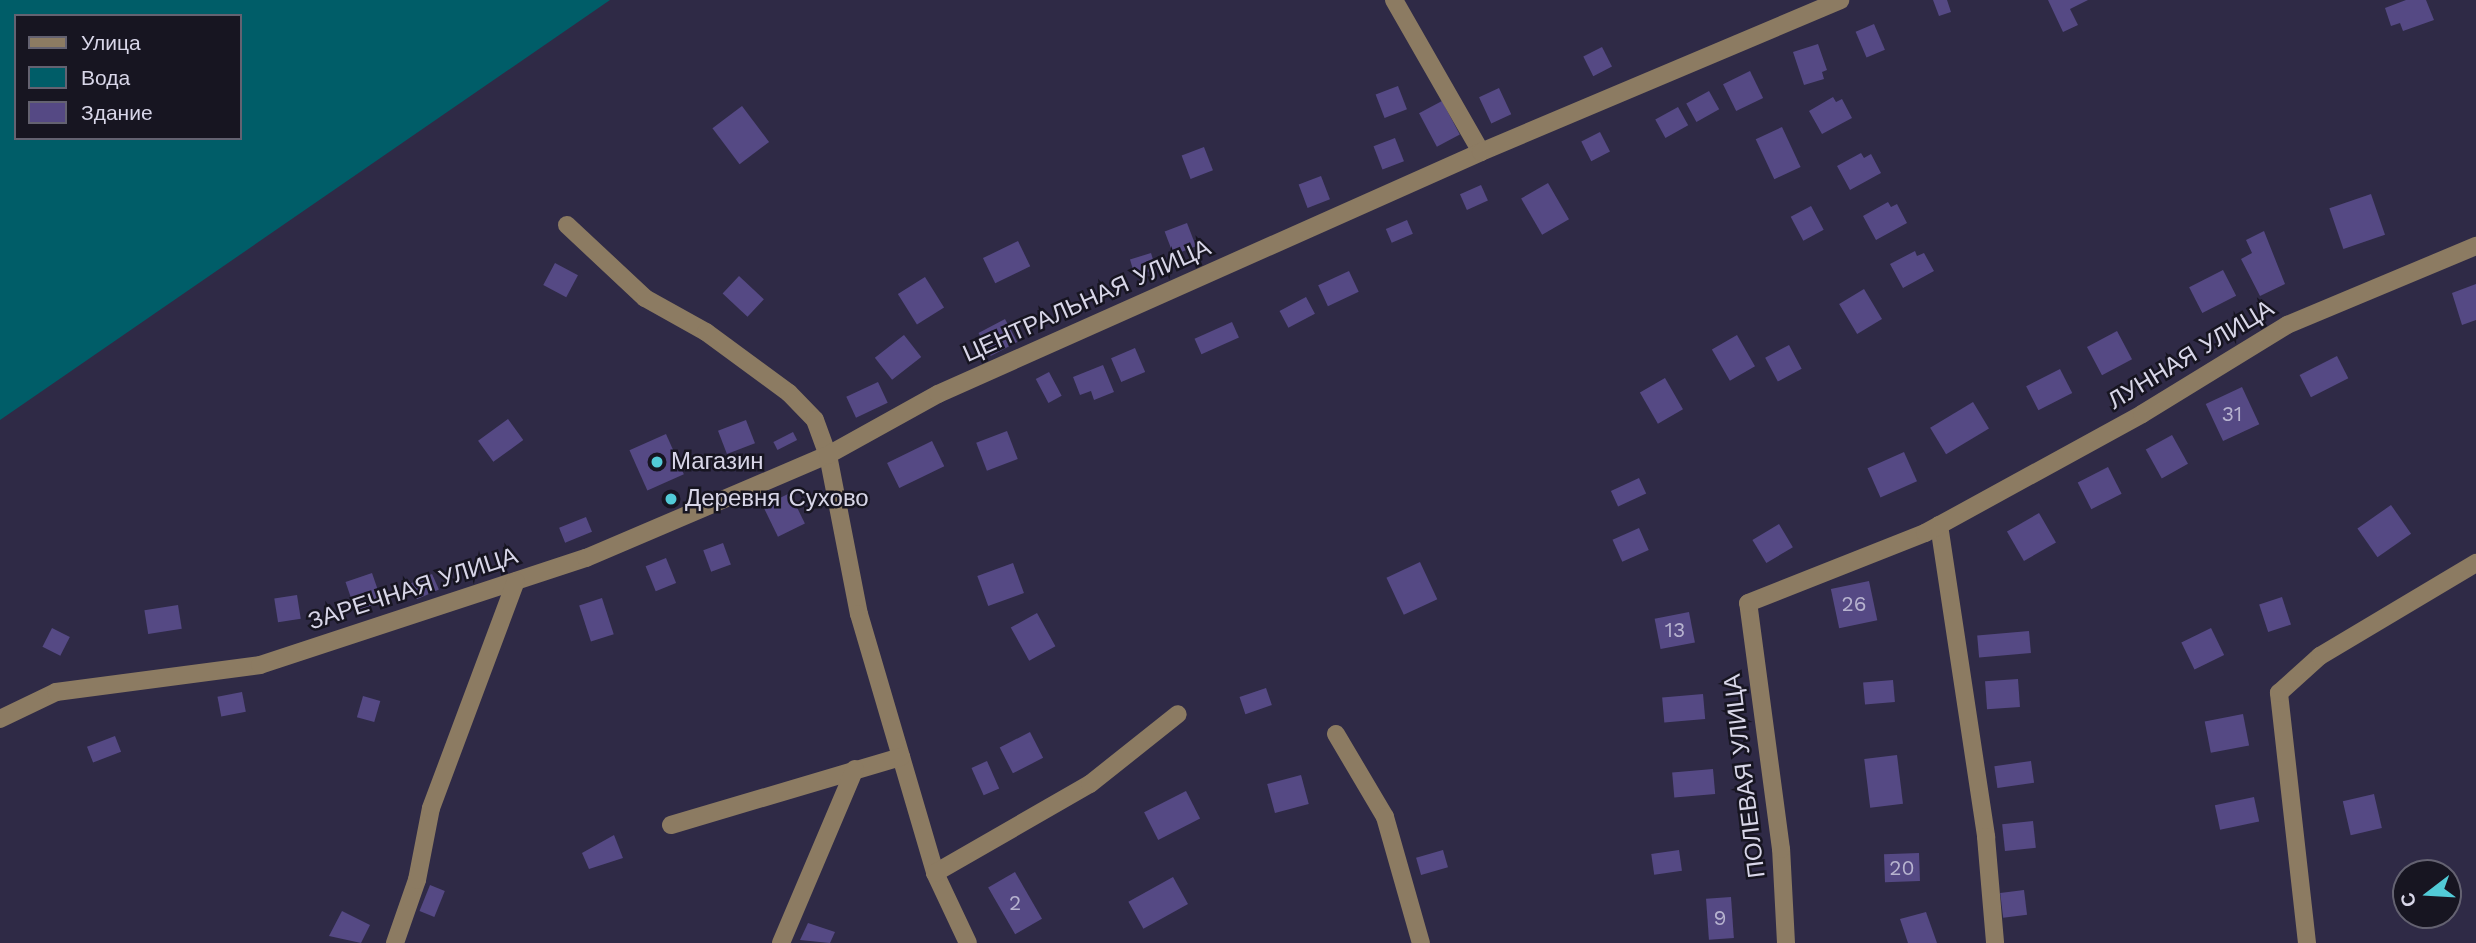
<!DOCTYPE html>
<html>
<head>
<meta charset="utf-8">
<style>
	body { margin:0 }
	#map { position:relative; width:2476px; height:943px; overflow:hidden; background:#2f2a46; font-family:"Work Sans",sans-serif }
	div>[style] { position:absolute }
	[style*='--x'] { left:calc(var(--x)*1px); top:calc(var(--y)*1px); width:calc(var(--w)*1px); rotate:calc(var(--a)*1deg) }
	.water>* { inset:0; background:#005d68 }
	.building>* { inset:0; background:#554984; transform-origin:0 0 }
	.minor>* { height:18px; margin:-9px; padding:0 9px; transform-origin:9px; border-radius:9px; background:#8c7b62 }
	.dots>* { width:19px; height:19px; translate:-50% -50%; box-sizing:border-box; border:4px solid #171521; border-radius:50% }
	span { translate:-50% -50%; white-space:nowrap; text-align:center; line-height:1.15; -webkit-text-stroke:5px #171521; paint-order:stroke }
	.number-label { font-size:21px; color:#b7b3cf }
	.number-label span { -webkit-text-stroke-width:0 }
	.street-label { font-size:24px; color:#d8d6e8 }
	.poi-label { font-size:24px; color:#d8d6e8 }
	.left { translate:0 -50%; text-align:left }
	.legend { position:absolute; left:14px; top:14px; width:228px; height:126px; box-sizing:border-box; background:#171521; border:2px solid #646271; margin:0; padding:9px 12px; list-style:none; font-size:21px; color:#d8d6e8 }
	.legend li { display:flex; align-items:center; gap:14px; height:35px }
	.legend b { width:35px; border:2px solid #646271 }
	.north { position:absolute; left:2392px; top:859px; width:70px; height:70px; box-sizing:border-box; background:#171521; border:2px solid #646271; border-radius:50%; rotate:253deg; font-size:19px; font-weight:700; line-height:28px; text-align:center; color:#d8d6e8 }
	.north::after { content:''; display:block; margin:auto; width:24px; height:32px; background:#52cbd7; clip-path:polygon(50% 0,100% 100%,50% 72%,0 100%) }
</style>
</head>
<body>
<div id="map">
	<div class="water">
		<i style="clip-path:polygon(evenodd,0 0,610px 0,0 420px,0 0,16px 16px,240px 16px,240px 138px,16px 138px,16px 16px)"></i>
	</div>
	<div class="building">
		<i style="clip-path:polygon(1933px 0,1947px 0,1951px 12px,1939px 16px)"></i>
		<i style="clip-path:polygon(2048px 0,2088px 0,2070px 9px,2078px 25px,2063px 32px)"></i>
		<i style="clip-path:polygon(2406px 0,2426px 0,2434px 20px,2403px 31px,2400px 23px,2391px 26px,2385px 8px)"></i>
		<i style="left:1874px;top:24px;width:28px;height:20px;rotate:67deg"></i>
		<i style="clip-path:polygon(1818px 44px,1827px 70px,1822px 72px,1824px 79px,1804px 85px,1793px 52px)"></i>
		<i style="left:1602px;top:47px;width:22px;height:21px;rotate:63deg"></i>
		<i style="left:1750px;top:71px;width:30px;height:30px;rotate:64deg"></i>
		<i style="left:1398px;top:86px;width:25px;height:24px;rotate:69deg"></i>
		<i style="left:1499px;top:88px;width:29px;height:22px;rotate:65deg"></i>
		<i style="left:1709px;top:91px;width:21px;height:26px;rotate:61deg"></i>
		<i style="clip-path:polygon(1833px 97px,1836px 102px,1842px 99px,1852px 118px,1822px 134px,1809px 111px)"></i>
		<i style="left:1442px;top:101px;width:38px;height:26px;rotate:62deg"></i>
		<i style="left:742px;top:106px;width:45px;height:37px;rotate:53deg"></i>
		<i style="left:1678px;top:107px;width:21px;height:26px;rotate:61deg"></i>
		<i style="left:1782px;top:127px;width:44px;height:29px;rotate:65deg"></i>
		<i style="left:1600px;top:132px;width:22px;height:21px;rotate:63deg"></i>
		<i style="left:1395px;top:138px;width:25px;height:23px;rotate:69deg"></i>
		<i style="left:1204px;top:147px;width:25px;height:24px;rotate:69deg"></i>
		<i style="clip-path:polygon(1861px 153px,1864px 158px,1871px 154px,1881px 173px,1850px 190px,1837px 166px)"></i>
		<i style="left:1321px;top:176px;width:25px;height:24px;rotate:69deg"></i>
		<i style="left:1548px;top:183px;width:42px;height:31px;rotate:60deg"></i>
		<i style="left:1481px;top:185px;width:17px;height:23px;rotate:66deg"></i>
		<i style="left:2371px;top:194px;width:43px;height:44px;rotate:71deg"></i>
		<i style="clip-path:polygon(1888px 202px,1891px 207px,1897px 204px,1907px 223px,1876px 240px,1863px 216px)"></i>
		<i style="left:1811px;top:206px;width:27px;height:23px;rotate:62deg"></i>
		<i style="left:1407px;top:220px;width:15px;height:23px;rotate:67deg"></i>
		<i style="left:1187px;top:223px;width:25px;height:24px;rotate:69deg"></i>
		<i style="clip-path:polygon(2264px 231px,2285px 284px,2260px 296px,2241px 259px,2252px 253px,2246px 240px)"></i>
		<i style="left:1018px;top:241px;width:28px;height:39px;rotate:64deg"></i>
		<i style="clip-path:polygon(1915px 251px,1917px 256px,1924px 253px,1934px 271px,1903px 288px,1890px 264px)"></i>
		<i style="left:1151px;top:253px;width:17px;height:22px;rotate:73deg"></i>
		<i style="left:555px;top:263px;width:26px;height:25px;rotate:28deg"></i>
		<i style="left:2223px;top:270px;width:29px;height:38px;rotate:63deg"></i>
		<i style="left:1349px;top:271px;width:23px;height:34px;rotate:65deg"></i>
		<i style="left:739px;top:276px;width:34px;height:24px;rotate:43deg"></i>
		<i style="left:925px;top:277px;width:36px;height:32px;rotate:58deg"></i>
		<i style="clip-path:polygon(2476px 284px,2476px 320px,2462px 325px,2452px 293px)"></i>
		<i style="left:1864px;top:289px;width:35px;height:29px;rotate:59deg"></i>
		<i style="left:1306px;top:297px;width:19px;height:30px;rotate:62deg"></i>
		<i style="left:1005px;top:319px;width:26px;height:30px;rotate:62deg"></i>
		<i style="left:1232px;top:322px;width:17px;height:41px;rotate:66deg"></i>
		<i style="left:2117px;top:331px;width:32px;height:34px;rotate:62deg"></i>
		<i style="left:904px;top:335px;width:28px;height:37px;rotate:52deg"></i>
		<i style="left:1737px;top:335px;width:36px;height:29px;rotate:60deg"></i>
		<i style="left:1789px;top:345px;width:27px;height:27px;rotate:62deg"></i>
		<i style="left:1135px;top:348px;width:26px;height:26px;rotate:67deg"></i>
		<i style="left:2337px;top:356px;width:25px;height:42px;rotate:63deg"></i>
		<i style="clip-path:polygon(1103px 365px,1114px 392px,1094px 400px,1091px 391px,1080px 395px,1073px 377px)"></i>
		<i style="left:2060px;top:369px;width:27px;height:38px;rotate:63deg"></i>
		<i style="left:1049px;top:372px;width:27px;height:15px;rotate:62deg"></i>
		<i style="left:1665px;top:378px;width:36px;height:29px;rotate:60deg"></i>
		<i style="left:878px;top:382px;width:23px;height:35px;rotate:65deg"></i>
		<i style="left:2242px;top:387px;width:41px;height:40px;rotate:65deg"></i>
		<i style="left:1973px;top:402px;width:31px;height:50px;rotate:59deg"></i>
		<i style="left:508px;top:419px;width:26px;height:37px;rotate:54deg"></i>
		<i style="left:746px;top:420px;width:25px;height:30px;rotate:69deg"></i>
		<i style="left:1007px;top:431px;width:30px;height:33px;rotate:69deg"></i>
		<i style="left:793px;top:432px;width:9px;height:22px;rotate:63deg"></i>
		<i style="left:666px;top:434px;width:44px;height:40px;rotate:66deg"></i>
		<i style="left:2172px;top:435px;width:33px;height:30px;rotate:61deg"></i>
		<i style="left:932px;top:441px;width:28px;height:50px;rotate:64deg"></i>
		<i style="left:1904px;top:452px;width:32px;height:40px;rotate:66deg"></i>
		<i style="left:2108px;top:467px;width:30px;height:34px;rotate:63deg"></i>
		<i style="left:1639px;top:478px;width:17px;height:31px;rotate:65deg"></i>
		<i style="left:790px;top:493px;width:34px;height:30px;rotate:64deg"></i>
		<i style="left:2391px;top:505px;width:35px;height:41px;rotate:55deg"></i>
		<i style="left:2039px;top:513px;width:34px;height:37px;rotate:60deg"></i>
		<i style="left:586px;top:517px;width:16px;height:29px;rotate:68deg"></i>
		<i style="left:1779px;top:524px;width:27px;height:31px;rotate:59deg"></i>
		<i style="left:1639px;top:528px;width:24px;height:29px;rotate:66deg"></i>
		<i style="left:723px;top:543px;width:23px;height:21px;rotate:70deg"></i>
		<i style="left:666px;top:558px;width:27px;height:22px;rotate:68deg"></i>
		<i style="left:1420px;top:562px;width:41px;height:37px;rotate:65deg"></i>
		<i style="left:1013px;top:563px;width:32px;height:38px;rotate:70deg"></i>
		<i style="left:372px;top:573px;width:31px;height:28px;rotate:71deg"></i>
		<i style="left:432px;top:574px;width:17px;height:24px;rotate:66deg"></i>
		<i style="left:1869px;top:581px;width:40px;height:39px;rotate:78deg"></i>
		<i style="left:297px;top:595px;width:24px;height:23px;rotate:81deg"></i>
		<i style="left:2282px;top:597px;width:29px;height:24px;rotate:72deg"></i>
		<i style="left:602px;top:598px;width:38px;height:24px;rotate:72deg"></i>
		<i style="left:178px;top:605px;width:24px;height:34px;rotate:81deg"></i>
		<i style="left:1689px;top:612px;width:31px;height:35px;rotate:79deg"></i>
		<i style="left:1037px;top:613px;width:38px;height:30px;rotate:61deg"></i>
		<i style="left:52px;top:628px;width:20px;height:21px;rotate:27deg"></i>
		<i style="left:2211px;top:628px;width:30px;height:33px;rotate:64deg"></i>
		<i style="left:2029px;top:631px;width:22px;height:52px;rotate:85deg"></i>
		<i style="left:2018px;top:679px;width:28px;height:33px;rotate:86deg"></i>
		<i style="left:1893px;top:680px;width:22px;height:30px;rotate:85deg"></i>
		<i style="left:1266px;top:688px;width:18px;height:28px;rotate:71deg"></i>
		<i style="left:242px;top:692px;width:20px;height:25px;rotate:79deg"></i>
		<i style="left:1703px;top:694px;width:25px;height:41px;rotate:85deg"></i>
		<i style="left:363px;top:696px;width:18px;height:22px;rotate:16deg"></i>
		<i style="left:2243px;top:714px;width:32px;height:39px;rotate:79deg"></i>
		<i style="left:1030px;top:732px;width:29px;height:34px;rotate:63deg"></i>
		<i style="left:115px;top:736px;width:17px;height:30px;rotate:69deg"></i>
		<i style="left:1897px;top:755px;width:49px;height:33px;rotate:83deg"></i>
		<i style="left:987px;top:761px;width:30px;height:17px;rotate:66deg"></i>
		<i style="left:2031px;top:761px;width:22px;height:37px;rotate:82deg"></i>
		<i style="left:1713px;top:769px;width:25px;height:41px;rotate:85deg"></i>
		<i style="left:1301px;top:775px;width:30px;height:35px;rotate:75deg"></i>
		<i style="left:1186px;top:791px;width:31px;height:47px;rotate:63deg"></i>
		<i style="left:2374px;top:794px;width:35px;height:32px;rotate:77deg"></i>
		<i style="left:2254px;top:797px;width:25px;height:40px;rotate:78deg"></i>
		<i style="left:2033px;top:821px;width:27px;height:31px;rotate:84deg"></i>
		<i style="clip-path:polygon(614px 835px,623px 858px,589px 869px,582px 853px)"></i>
		<i style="left:1443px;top:850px;width:18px;height:28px;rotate:74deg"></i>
		<i style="left:1679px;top:850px;width:21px;height:28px;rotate:82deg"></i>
		<i style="left:1919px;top:853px;width:28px;height:35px;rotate:88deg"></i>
		<i style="left:1015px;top:872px;width:54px;height:31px;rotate:60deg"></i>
		<i style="left:1173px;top:877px;width:31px;height:51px;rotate:61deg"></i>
		<i style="left:430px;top:885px;width:16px;height:28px;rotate:22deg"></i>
		<i style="left:2024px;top:890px;width:25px;height:24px;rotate:83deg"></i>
		<i style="left:1731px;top:897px;width:41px;height:25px;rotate:86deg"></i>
		<i style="clip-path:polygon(342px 911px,370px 925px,361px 943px,329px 936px)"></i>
		<i style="clip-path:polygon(1926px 912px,1937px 943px,1908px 943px,1900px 919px)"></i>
		<i style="clip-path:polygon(808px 923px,835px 932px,830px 943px,800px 940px)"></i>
	</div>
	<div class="minor">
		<i style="--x:1394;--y:0;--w:175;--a:60.2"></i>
		<i style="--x:567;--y:225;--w:107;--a:43.1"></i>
		<i style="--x:645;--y:298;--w:70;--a:29.1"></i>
		<i style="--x:706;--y:332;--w:103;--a:36.3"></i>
		<i style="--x:789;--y:393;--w:37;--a:46"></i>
		<i style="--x:815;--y:420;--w:37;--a:70"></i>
		<i style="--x:828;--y:455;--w:162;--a:79"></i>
		<i style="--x:859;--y:614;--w:270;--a:73.6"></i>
		<i style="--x:935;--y:873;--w:77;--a:64.8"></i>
		<i style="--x:1939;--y:525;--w:316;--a:81.4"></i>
		<i style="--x:1986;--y:837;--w:106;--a:85.1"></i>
		<i style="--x:0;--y:719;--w:62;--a:-25.7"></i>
		<i style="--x:56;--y:692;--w:206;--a:-7.5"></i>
		<i style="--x:260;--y:665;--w:343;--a:-18.2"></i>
		<i style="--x:586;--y:558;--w:263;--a:-23.1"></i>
		<i style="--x:828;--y:455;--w:126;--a:-29"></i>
		<i style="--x:938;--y:394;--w:594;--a:-24.02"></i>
		<i style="--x:1481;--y:152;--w:390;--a:-22.9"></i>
		<i style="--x:1336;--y:734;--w:96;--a:59.4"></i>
		<i style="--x:1385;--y:817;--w:131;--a:74.1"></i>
		<i style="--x:671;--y:825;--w:240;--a:-16.5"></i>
		<i style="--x:935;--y:873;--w:179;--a:-29.9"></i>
		<i style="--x:1090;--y:784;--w:112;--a:-38.5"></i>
		<i style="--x:395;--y:943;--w:67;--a:-70.8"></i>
		<i style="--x:417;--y:880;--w:73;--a:-79"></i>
		<i style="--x:431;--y:808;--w:242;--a:-69.5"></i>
		<i style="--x:781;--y:943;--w:189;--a:-67"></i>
		<i style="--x:1786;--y:943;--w:94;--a:-93"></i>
		<i style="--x:1781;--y:849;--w:248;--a:-97.6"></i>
		<i style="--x:1748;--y:603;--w:190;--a:-21.6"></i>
		<i style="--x:1925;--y:533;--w:247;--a:-28.7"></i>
		<i style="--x:2142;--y:414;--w:170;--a:-31.5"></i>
		<i style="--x:2287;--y:325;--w:205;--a:-22.7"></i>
		<i style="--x:2307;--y:943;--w:252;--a:-96.4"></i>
		<i style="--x:2279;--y:693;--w:55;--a:-42.1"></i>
		<i style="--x:2320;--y:656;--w:182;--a:-30.8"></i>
	</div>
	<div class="dots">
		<i style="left:657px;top:462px;background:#52cbd7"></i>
		<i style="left:671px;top:499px;background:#52cbd7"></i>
	</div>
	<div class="number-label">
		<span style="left:2232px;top:414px">31</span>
		<span style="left:1854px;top:604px">26</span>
		<span style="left:1675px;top:630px">13</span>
		<span style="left:1902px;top:868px">20</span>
		<span style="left:1015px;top:903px">2</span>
		<span style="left:1720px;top:918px">9</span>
	</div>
	<div class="street-label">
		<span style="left:1087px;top:301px;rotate:-24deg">ЦЕНТРАЛЬНАЯ УЛИЦА</span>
		<span style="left:2191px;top:355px;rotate:-31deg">ЛУННАЯ УЛИЦА</span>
		<span style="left:413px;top:589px;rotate:-18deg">ЗАРЕЧНАЯ УЛИЦА</span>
		<span style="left:1745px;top:776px;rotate:-97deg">ПОЛЕВАЯ УЛИЦА</span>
	</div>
	<div class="poi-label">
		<span class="left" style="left:671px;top:462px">Магазин</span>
		<span class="left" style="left:685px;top:499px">Деревня Сухово</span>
	</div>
	<ul class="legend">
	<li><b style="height:9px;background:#8c7b62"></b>Улица</li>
	<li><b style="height:19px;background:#005d68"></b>Вода</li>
	<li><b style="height:19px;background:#554984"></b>Здание</li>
	</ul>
	<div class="north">С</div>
</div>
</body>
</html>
